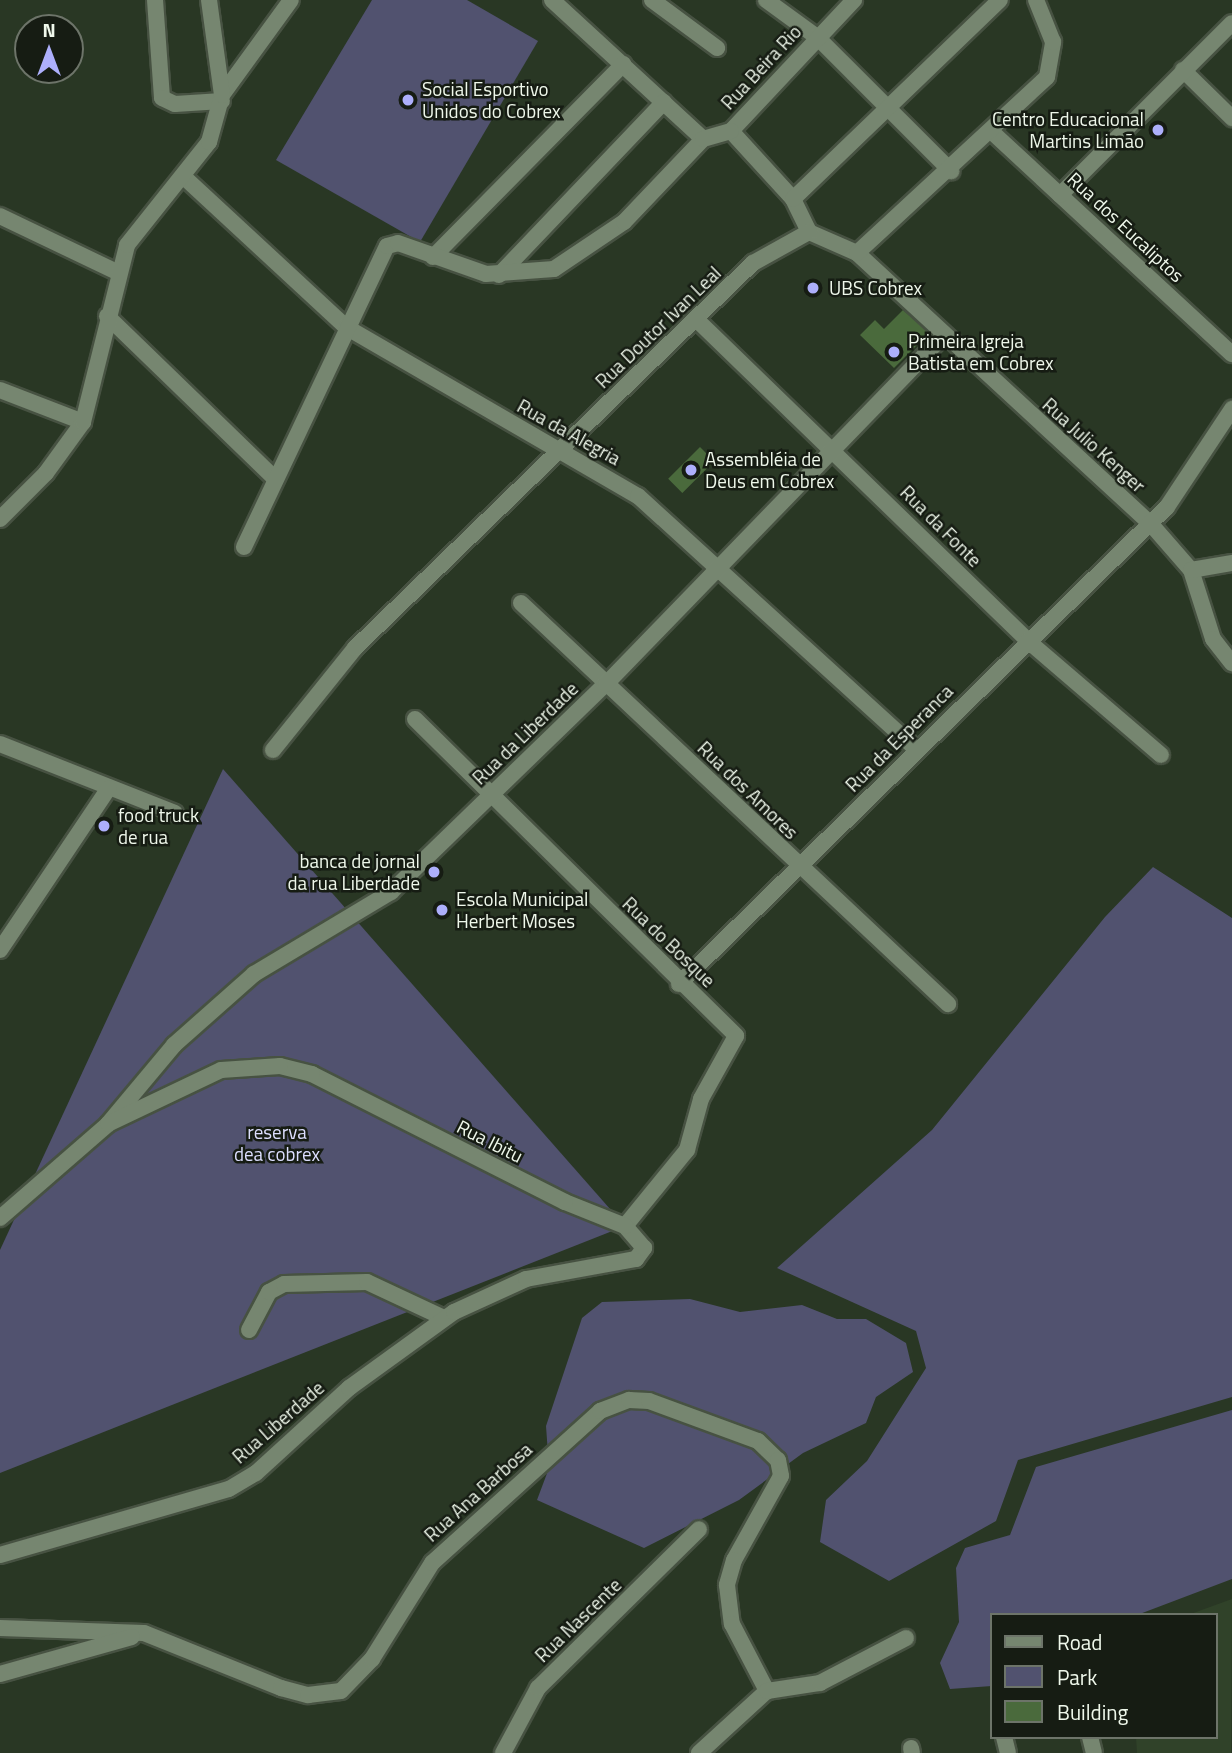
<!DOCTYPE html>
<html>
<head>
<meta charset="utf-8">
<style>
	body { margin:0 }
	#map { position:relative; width:1232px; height:1753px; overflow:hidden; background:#293724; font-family:"Titillium Web",sans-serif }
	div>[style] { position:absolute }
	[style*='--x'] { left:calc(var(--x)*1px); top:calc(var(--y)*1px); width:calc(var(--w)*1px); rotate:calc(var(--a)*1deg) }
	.built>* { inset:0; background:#304229 }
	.green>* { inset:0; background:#51526f }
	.building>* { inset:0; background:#4a6a3c; transform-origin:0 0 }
	.roads { filter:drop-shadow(2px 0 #475242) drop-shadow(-2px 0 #475242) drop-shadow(0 2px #475242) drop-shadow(0 -2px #475242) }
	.minor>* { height:16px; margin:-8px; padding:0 8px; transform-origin:8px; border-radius:8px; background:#768670 }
	.dots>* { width:19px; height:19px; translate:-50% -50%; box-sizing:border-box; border:4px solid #161c13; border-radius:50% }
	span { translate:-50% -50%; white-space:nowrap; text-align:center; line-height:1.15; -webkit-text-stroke:5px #161c13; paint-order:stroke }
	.street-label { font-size:19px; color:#eff8eb }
	.poi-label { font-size:19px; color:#eff8eb }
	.left { translate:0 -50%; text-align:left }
	.right { translate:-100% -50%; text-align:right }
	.park-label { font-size:19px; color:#dddfff }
	.legend { position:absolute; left:990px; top:1613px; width:228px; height:126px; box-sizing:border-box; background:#161c13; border:2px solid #6d7469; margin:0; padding:9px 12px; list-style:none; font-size:21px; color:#eff8eb }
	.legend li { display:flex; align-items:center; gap:14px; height:35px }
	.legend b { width:35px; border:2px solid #6d7469 }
	.north { position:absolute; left:14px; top:14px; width:70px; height:70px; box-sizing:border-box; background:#161c13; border:2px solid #6d7469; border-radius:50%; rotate:0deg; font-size:19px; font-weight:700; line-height:28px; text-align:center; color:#eff8eb }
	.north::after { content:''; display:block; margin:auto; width:24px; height:32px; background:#adaffb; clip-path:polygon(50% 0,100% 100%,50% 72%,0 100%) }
</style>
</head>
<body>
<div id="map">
	<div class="built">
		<i style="clip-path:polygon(1232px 1599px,1231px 1753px,1137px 1753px,1136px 1737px,1216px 1737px,1216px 1615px,1188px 1615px)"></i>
	</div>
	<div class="green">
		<i style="clip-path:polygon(372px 0,467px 0,538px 41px,420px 242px,276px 160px)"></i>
		<i style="clip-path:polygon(223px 769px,625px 1226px,0 1473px,0 1250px)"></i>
		<i style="clip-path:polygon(1153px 867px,1232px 918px,1232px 1397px,1018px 1460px,996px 1521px,889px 1581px,820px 1542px,826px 1500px,867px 1461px,926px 1368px,916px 1331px,777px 1268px,932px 1130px,1105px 917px)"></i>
		<i style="clip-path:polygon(690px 1299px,740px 1312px,802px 1305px,837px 1319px,866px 1319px,906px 1343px,913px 1372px,876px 1397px,866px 1423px,803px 1453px,739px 1500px,644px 1548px,537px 1500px,549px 1468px,546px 1426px,582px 1318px,602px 1302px)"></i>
		<i style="clip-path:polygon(1232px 1410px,1232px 1579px,1137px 1615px,992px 1615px,992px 1686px,950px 1689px,940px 1663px,959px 1622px,956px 1568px,965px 1548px,1010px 1535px,1036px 1467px)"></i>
	</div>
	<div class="building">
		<i style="clip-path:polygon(903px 310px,929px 333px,894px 368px,860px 335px,875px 320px,884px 329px)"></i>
		<i style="left:700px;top:447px;width:20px;height:45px;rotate:45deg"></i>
	</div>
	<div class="roads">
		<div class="minor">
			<i style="--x:155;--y:0;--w:98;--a:85.9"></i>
			<i style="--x:162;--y:98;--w:14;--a:25"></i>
			<i style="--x:175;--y:104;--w:47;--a:-3.7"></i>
			<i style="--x:552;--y:0;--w:205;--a:42.6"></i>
			<i style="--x:652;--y:0;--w:81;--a:36.4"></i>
			<i style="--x:766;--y:0;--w:63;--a:36"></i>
			<i style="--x:817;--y:37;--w:190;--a:45"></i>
			<i style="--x:1183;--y:70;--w:69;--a:44.4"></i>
			<i style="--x:222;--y:95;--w:117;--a:-54"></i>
			<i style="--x:731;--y:131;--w:92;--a:47.6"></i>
			<i style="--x:793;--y:199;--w:37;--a:64"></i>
			<i style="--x:809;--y:232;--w:52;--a:23.6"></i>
			<i style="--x:857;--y:253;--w:398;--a:42.7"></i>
			<i style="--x:1150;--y:523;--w:62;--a:48.9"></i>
			<i style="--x:1191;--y:570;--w:72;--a:72.3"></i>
			<i style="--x:1213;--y:639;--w:31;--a:52"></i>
			<i style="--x:731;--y:131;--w:180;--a:-46.8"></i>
			<i style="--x:992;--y:132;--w:327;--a:42.8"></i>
			<i style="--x:184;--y:177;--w:221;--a:42.8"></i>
			<i style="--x:346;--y:327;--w:337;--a:30.1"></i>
			<i style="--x:638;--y:496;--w:376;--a:42.3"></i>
			<i style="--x:1060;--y:195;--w:243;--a:-45"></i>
			<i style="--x:793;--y:199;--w:287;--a:-43.9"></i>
			<i style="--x:0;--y:216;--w:130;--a:25.6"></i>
			<i style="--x:857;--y:253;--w:259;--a:-42.8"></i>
			<i style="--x:1047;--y:77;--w:36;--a:-80"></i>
			<i style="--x:1053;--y:42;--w:45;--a:-112"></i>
			<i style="--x:433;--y:257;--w:271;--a:-45.4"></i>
			<i style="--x:499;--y:275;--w:239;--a:-46.4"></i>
			<i style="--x:107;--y:316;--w:234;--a:44.1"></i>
			<i style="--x:698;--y:321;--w:460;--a:44.1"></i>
			<i style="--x:1028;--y:641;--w:175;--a:40.6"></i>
			<i style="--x:0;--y:390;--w:89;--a:21.1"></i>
			<i style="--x:0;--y:519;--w:65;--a:-45"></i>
			<i style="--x:46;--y:473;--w:63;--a:-54"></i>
			<i style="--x:83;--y:422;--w:182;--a:-76"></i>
			<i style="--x:127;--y:245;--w:132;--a:-51.5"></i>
			<i style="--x:209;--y:142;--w:49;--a:-74.5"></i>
			<i style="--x:222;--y:95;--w:96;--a:-97.8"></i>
			<i style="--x:244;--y:547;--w:333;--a:-64.6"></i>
			<i style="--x:387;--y:246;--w:11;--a:-15"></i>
			<i style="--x:398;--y:243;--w:93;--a:19.4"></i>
			<i style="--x:486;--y:274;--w:68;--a:-4.2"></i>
			<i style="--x:554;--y:269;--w:84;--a:-33.9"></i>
			<i style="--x:624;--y:222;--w:115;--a:-46.4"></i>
			<i style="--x:703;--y:139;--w:29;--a:-16"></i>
			<i style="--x:1191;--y:570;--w:42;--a:-9.7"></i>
			<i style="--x:521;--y:603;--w:586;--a:43.2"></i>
			<i style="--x:415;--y:719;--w:451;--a:44.6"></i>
			<i style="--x:736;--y:1036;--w:72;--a:119.1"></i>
			<i style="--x:701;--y:1099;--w:53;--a:105.4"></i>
			<i style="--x:687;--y:1150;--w:98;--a:129.2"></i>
			<i style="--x:0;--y:744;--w:188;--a:21.5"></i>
			<i style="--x:273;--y:750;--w:131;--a:-51.2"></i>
			<i style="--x:355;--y:648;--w:554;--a:-44.05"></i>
			<i style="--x:753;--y:263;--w:64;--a:-29"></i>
			<i style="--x:0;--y:950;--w:195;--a:-56.1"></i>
			<i style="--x:679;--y:984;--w:682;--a:-44.35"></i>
			<i style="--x:1167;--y:507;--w:118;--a:-56.4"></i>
			<i style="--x:0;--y:1218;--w:143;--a:-41"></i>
			<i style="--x:108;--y:1124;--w:103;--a:-50.1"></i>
			<i style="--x:174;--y:1045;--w:107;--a:-41.6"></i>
			<i style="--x:254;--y:974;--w:160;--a:-30.9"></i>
			<i style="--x:391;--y:892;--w:299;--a:-44.1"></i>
			<i style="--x:606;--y:684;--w:484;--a:-45.9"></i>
			<i style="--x:249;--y:1330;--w:43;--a:-62.2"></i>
			<i style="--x:269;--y:1292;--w:17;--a:-28"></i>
			<i style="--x:284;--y:1284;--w:83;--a:-1.4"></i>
			<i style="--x:367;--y:1282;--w:85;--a:25.1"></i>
			<i style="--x:0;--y:1555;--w:238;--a:-16.1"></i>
			<i style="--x:229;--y:1489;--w:31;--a:-31"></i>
			<i style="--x:256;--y:1473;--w:126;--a:-42.4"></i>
			<i style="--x:349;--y:1388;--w:130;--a:-35.9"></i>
			<i style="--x:454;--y:1312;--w:79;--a:-24.6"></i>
			<i style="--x:526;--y:1279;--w:112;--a:-10.3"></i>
			<i style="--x:636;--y:1259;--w:14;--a:-54"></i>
			<i style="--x:644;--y:1248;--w:29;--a:-131"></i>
			<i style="--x:625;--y:1226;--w:65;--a:-158.2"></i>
			<i style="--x:565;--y:1202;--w:284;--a:-153.2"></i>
			<i style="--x:312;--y:1074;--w:33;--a:-166"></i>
			<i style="--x:280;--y:1066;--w:59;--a:176.1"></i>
			<i style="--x:221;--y:1070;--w:125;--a:154.5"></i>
			<i style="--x:0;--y:1628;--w:144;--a:2"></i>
			<i style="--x:144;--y:1633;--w:148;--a:21.9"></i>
			<i style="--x:281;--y:1688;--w:28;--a:15"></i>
			<i style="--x:308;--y:1695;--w:33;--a:-7"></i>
			<i style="--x:341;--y:1691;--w:45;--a:-45.9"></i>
			<i style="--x:372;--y:1659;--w:113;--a:-58"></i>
			<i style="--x:432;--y:1563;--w:227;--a:-42.1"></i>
			<i style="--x:600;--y:1411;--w:31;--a:-21"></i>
			<i style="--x:629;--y:1400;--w:20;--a:3"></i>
			<i style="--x:649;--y:1401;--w:116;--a:20.2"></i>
			<i style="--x:758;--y:1441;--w:28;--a:44"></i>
			<i style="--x:778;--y:1460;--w:16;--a:79"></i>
			<i style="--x:781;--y:1476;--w:96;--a:119.2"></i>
			<i style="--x:734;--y:1560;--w:26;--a:106"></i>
			<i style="--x:727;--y:1585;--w:39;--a:83"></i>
			<i style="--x:732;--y:1624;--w:76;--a:62.4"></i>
			<i style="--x:0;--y:1674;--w:137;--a:-15.7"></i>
			<i style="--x:1004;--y:1737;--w:16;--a:76"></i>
			<i style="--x:1090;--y:1737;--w:16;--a:76"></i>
			<i style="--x:911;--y:1748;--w:5;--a:79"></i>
			<i style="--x:503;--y:1753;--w:74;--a:-61.7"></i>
			<i style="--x:538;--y:1688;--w:226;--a:-44.6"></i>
			<i style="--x:699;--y:1753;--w:92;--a:-42.4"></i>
			<i style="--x:767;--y:1691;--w:54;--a:-8.6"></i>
			<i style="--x:820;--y:1683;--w:97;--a:-27.6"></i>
		</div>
	</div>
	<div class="dots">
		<i style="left:408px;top:100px;background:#adaffb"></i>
		<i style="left:1158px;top:130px;background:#adaffb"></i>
		<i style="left:813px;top:288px;background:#adaffb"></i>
		<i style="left:894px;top:352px;background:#adaffb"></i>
		<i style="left:691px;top:470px;background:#adaffb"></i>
		<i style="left:104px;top:826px;background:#adaffb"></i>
		<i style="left:434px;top:872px;background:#adaffb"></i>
		<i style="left:442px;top:910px;background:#adaffb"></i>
	</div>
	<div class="street-label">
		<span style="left:761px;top:67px;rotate:-47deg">Rua Beira Rio</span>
		<span style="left:1126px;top:227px;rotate:43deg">Rua dos Eucaliptos</span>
		<span style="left:658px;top:327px;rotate:-44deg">Rua Doutor Ivan Leal</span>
		<span style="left:569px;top:432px;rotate:29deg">Rua da Alegria</span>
		<span style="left:1094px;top:445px;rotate:42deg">Rua Julio Kenger</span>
		<span style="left:941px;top:526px;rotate:45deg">Rua da Fonte</span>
		<span style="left:525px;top:733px;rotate:-44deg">Rua da Liberdade</span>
		<span style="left:899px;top:738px;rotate:-45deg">Rua da Esperanca</span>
		<span style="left:748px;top:790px;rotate:44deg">Rua dos Amores</span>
		<span style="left:669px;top:942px;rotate:44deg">Rua do Bosque</span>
		<span style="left:490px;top:1141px;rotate:27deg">Rua Ibitu</span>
		<span style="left:278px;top:1422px;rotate:-41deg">Rua Liberdade</span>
		<span style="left:478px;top:1492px;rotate:-42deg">Rua Ana Barbosa</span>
		<span style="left:578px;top:1620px;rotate:-44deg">Rua Nascente</span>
	</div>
	<div class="poi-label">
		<span class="left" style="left:422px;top:100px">Social Esportivo<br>Unidos do Cobrex</span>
		<span class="right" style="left:1144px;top:130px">Centro Educacional<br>Martins Limão</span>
		<span class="left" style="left:829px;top:288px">UBS Cobrex</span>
		<span class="left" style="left:908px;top:352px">Primeira Igreja<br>Batista em Cobrex</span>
		<span class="left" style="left:705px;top:470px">Assembléia de<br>Deus em Cobrex</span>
		<span class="left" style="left:118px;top:826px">food truck<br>de rua</span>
		<span class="right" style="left:420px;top:872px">banca de jornal<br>da rua Liberdade</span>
		<span class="left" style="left:456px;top:910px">Escola Municipal<br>Herbert Moses</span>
	</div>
	<div class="park-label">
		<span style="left:277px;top:1143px">reserva<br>dea cobrex</span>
	</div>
	<ul class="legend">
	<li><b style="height:9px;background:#768670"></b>Road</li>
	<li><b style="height:19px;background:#51526f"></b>Park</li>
	<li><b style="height:19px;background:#4a6a3c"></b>Building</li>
	</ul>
	<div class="north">N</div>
</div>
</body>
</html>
